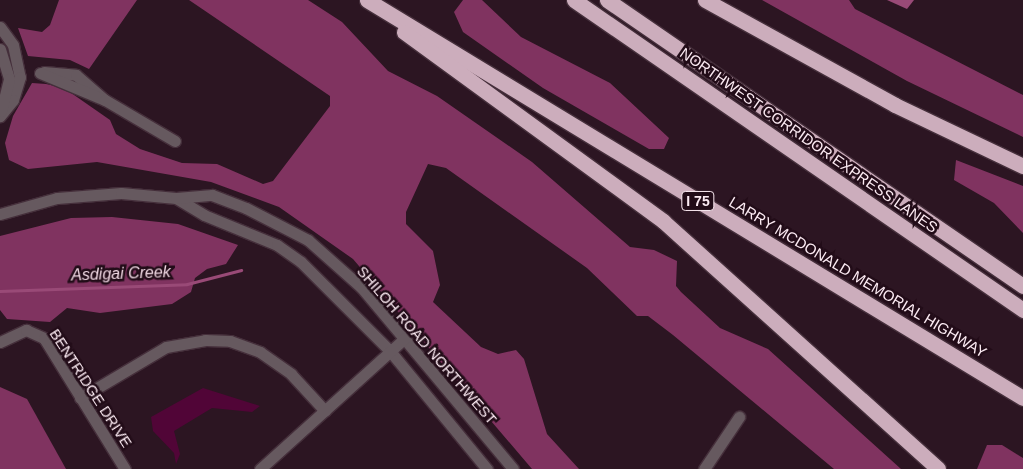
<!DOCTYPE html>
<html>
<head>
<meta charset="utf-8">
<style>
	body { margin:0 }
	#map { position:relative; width:1023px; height:469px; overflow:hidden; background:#2c1522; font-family:Arial,sans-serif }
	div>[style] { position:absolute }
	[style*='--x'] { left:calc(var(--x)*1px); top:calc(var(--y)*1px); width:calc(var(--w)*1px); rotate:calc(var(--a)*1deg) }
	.green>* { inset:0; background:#510537 }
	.forest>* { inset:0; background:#803360 }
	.water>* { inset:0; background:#994a77 }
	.stream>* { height:3px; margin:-1.5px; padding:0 1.5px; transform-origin:1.5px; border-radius:1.5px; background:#994a77 }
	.roads { filter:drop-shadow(1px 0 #452f3b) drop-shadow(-1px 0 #452f3b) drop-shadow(0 1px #452f3b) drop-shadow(0 -1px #452f3b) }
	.minor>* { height:11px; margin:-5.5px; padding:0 5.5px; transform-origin:5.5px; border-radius:5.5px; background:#66595f }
	.highway>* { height:15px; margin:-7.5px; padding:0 7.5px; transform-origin:7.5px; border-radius:7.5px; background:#ccadbc }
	span { translate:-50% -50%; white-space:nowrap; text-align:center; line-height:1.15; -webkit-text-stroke:5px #220c18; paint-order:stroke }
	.shield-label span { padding:1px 4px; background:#220c18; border:1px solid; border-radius:4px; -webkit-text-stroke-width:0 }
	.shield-label { font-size:14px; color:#fcebf3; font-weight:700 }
	.street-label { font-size:15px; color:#fcebf3 }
	.water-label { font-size:16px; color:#f2dae5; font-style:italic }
</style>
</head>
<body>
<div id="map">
	<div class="green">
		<i style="clip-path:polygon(203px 388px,260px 406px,252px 412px,212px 408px,174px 431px,180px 454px,176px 464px,174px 453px,153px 431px,151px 417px)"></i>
	</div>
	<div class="forest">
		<i style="clip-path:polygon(59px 0,137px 0,89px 69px,70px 60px,28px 56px,18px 28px,42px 32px,50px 25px)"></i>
		<i style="clip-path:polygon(189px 0,308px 0,342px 22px,388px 71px,437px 96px,532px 162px,630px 247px,654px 250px,677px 261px,676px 286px,681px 292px,720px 328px,768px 349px,901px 469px,834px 469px,673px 335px,648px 316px,637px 316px,587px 268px,446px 168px,428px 164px,406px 212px,406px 224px,433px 251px,440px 285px,433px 302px,481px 347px,498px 354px,516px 350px,524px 359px,547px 434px,579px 469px,532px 469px,353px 259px,279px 207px,211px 182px,97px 162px,28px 169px,9px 160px,5px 143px,13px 116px,32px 83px,46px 84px,64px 88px,110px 120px,116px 134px,140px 149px,182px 163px,217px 164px,263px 184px,273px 181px,330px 106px,330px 96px)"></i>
		<i style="clip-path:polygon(463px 0,482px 0,521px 37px,610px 83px,669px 138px,664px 149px,649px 149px,543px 88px,463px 32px,454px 12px)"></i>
		<i style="clip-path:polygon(762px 0,849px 0,855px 9px,1023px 95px,1023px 137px,907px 81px)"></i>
		<i style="clip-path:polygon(956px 160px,1023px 186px,1023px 233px,994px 203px,954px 180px)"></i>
		<i style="clip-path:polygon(112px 217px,178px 224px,238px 245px,226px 264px,207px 269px,195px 278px,191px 292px,172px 304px,100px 313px,67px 308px,50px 322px,7px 319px,0 310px,0 236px,71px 218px)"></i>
		<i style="clip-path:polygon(0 387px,27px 399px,66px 469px,0 469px)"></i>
		<i style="clip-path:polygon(987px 445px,1002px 445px,1023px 458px,1023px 469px,977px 469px)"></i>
	</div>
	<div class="water">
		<i style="clip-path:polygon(887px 0,914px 0,907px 9px)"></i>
	</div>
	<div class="stream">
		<i style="--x:0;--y:291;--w:187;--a:-2.1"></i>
		<i style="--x:187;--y:284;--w:56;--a:-14.5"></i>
	</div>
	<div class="roads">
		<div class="minor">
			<i style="--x:0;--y:27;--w:22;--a:54"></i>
			<i style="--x:13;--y:45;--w:33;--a:78"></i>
			<i style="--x:20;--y:77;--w:24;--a:107"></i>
			<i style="--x:13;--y:100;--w:21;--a:129"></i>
			<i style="--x:0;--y:49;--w:31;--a:73"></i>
			<i style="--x:9;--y:79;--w:33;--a:104"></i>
			<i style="--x:44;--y:72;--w:32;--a:5"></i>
			<i style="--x:76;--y:75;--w:38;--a:41"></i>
			<i style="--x:40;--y:73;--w:70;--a:22.6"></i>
			<i style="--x:105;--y:100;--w:81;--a:30.4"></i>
			<i style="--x:176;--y:198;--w:33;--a:31"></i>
			<i style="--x:204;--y:215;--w:79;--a:22.3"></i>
			<i style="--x:277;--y:245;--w:29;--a:35"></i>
			<i style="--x:301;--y:262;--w:126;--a:45"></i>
			<i style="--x:390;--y:351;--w:153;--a:50.6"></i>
			<i style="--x:0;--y:214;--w:59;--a:-15.7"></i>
			<i style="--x:57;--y:198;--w:64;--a:-4.5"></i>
			<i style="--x:121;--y:193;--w:55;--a:5.2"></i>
			<i style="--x:176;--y:198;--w:36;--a:-5"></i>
			<i style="--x:212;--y:195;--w:36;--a:21"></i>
			<i style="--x:246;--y:208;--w:70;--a:27.3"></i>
			<i style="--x:308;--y:240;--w:71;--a:41.6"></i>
			<i style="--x:361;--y:287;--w:237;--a:50.1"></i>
			<i style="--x:0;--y:342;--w:29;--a:-25"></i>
			<i style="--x:26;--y:330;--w:20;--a:24"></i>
			<i style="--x:44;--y:338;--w:154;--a:58.3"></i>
			<i style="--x:80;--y:398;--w:100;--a:-30.7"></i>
			<i style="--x:166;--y:347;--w:40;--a:-10"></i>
			<i style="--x:205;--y:340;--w:25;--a:2"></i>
			<i style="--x:230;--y:341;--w:32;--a:20"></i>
			<i style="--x:260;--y:352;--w:38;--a:35"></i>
			<i style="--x:291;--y:374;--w:50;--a:47.4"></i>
			<i style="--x:260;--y:469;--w:195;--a:-42.1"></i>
			<i style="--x:704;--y:469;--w:63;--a:-56.1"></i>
		</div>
		<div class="highway">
			<i style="--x:367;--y:0;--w:767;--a:31.25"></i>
			<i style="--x:574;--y:0;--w:546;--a:34.62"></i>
			<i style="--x:607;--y:0;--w:505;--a:34.51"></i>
			<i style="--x:705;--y:0;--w:217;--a:28.9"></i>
			<i style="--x:895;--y:105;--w:142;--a:25.5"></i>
			<i style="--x:404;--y:32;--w:321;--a:36.1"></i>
			<i style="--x:663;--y:221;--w:370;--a:42"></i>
		</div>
	</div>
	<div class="shield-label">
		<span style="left:698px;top:201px">I 75</span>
	</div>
	<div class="street-label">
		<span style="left:809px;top:140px;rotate:35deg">NORTHWEST CORRIDOR EXPRESS LANES</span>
		<span style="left:858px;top:277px;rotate:31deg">LARRY MCDONALD MEMORIAL HIGHWAY</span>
		<span style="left:427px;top:345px;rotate:49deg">SHILOH ROAD NORTHWEST</span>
		<span style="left:91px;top:388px;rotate:57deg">BENTRIDGE DRIVE</span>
	</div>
	<div class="water-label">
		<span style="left:121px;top:274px;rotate:-2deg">Asdigai Creek</span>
	</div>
</div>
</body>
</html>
